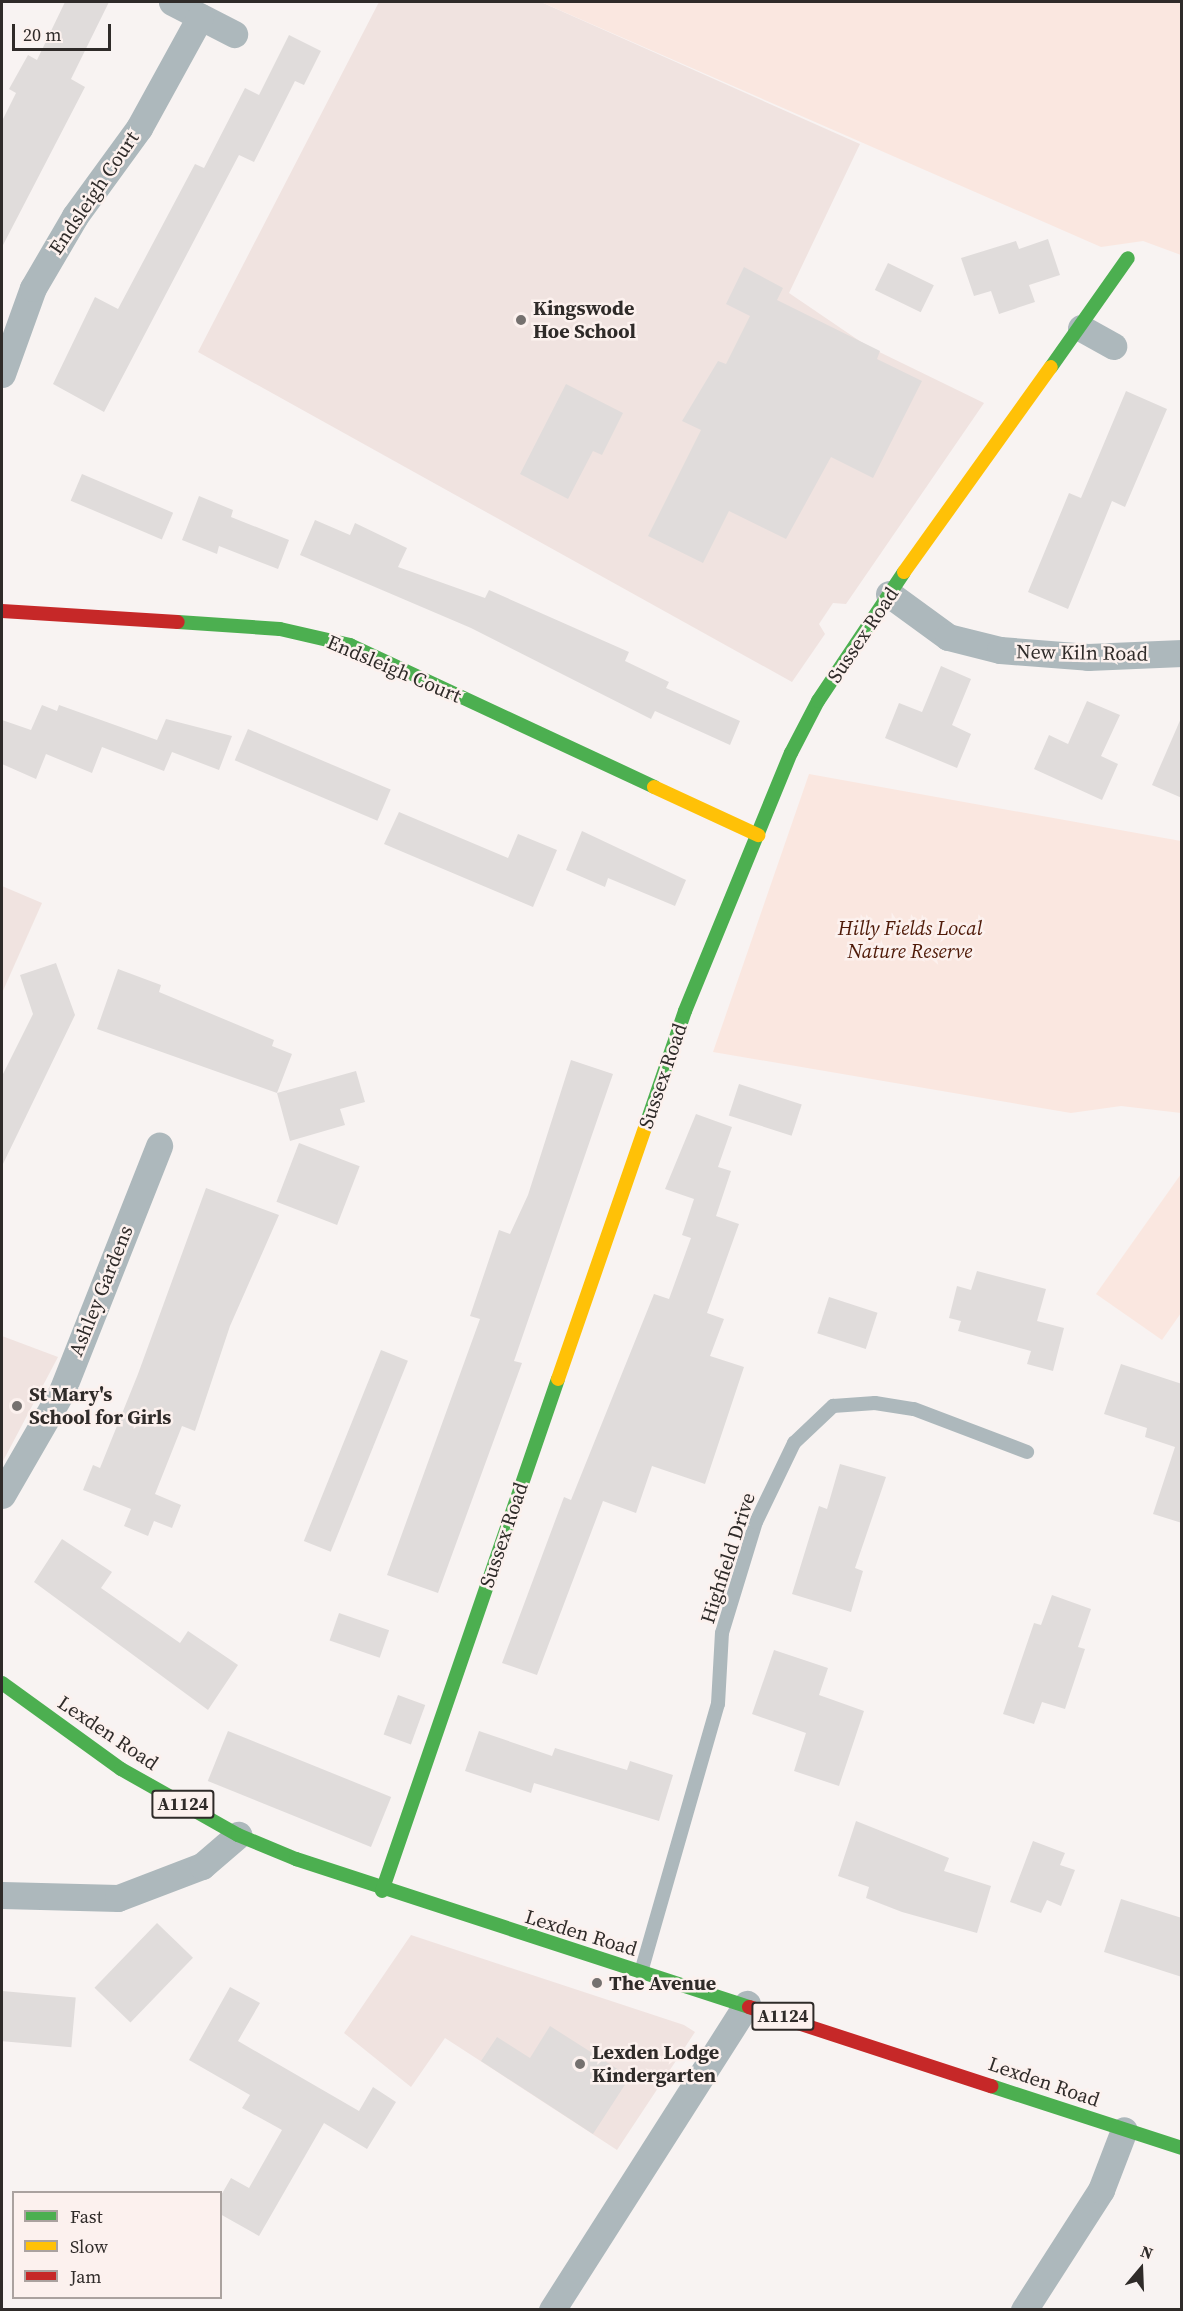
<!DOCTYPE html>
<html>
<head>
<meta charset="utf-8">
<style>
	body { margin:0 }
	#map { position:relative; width:1183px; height:2311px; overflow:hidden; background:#f8f3f2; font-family:"Source Serif 4",serif }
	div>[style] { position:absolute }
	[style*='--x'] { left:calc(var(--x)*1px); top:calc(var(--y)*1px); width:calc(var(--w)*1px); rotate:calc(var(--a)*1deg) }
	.built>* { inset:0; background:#f0e3e0 }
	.green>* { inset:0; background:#fae7e0 }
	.building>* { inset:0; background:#e0dcdb; transform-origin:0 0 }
	.lane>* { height:14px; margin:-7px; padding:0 7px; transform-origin:7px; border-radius:7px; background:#adb8bc }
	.street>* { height:27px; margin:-13.5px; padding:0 13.5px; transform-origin:13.5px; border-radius:13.5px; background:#adb8bc }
	.fast>* { height:14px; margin:-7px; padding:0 7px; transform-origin:7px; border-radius:7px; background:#4caf50 }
	.slow>* { height:14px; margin:-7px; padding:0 7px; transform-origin:7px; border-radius:7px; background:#ffc107 }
	.jam>* { height:14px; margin:-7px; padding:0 7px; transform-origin:7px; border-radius:7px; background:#c62828 }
	.dots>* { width:16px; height:16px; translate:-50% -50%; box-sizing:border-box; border:3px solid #fcf1ee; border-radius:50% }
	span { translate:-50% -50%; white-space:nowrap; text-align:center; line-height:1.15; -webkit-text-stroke:5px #fcf1ee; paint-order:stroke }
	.shield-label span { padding:2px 4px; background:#fcf1ee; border:2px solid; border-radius:4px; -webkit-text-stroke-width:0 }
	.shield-label { font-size:18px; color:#2f2b29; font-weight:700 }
	.street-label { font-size:20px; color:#2f2b29 }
	.poi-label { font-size:20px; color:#2f2b29; font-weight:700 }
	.left { translate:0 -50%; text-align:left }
	.park-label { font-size:20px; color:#4f1a08; font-style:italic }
	.frame { position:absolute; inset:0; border:3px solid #2f2b29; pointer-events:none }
	.legend { position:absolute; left:12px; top:2191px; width:210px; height:108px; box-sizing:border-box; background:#fcf1ee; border:2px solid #aaa29f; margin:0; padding:8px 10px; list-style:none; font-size:18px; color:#2f2b29 }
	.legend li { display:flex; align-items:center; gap:12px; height:30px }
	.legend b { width:30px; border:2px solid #aaa29f }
	.north { position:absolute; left:1111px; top:2239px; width:60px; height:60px; -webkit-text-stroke:4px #fcf1ee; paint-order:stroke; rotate:19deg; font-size:16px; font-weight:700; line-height:24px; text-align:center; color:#2f2b29 }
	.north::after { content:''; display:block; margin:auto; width:21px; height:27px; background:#2f2b29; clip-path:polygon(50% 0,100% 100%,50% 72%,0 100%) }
	.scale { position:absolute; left:12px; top:24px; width:99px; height:27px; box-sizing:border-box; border:3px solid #2f2b29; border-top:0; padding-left:8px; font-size:18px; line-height:21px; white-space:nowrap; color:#2f2b29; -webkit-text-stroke:4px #fcf1ee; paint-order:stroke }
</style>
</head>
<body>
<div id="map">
	<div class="built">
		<i style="clip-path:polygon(379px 2px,541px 2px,860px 144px,789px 293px,867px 346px,984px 403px,846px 604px,833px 603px,819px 624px,825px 634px,792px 682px,198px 352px)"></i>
		<i style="clip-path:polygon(2px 886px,42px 903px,2px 993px)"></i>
		<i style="clip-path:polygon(2px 1336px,58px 1357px,2px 1463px)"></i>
		<i style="clip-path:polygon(411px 1935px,684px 2025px,695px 2032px,617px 2150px,445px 2038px,411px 2087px,344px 2033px)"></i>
	</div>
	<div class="green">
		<i style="clip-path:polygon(541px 2px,1181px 2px,1181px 255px,1143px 241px,1101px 247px)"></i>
		<i style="clip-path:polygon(809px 774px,1181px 841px,1181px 1113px,1121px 1106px,1071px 1113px,713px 1052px)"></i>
		<i style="clip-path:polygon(1181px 1174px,1181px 1313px,1162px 1340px,1096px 1294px)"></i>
	</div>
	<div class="building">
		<i style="clip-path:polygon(65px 2px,109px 2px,71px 79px,85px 87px,2px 247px,2px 121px,16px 93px,9px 89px,28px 55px,37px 60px)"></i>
		<i style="clip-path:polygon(289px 35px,321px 51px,304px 85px,295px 81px,254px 162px,239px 155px,104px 412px,53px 384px,95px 297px,118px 309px,195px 164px,204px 168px,245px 88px,259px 95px)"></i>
		<i style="clip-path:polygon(1048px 239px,1060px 275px,1029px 285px,1035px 302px,999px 314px,991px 291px,974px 296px,961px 258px,1016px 241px,1019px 249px)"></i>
		<i style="left:888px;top:263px;width:51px;height:30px;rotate:26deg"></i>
		<i style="clip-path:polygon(744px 267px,783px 288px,777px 300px,880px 351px,877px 359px,922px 381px,873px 478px,831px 457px,786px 539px,729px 511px,703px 563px,648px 536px,701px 430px,682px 421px,718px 361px,726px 364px,750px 316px,726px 304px)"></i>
		<i style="clip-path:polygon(566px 384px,623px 413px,602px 455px,593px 451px,568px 499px,520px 474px)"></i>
		<i style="clip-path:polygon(1126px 391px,1167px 409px,1125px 507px,1112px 501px,1068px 609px,1028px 592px,1069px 493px,1081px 498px)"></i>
		<i style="left:82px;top:474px;width:99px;height:29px;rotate:23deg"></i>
		<i style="clip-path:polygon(199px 496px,233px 510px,231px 517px,289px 540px,278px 569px,219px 546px,217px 554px,182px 540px)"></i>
		<i style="clip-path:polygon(315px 520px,350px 535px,355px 523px,407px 548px,398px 567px,485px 598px,489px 590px,629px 652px,625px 661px,669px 682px,666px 688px,740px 721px,730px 745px,655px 711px,651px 719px,471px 628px,300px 555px)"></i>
		<i style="clip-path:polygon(941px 666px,971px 679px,952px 725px,971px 734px,957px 768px,885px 738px,899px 703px,922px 712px)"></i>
		<i style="clip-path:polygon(1087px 701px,1120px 715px,1101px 756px,1118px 764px,1102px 800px,1034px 769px,1049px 735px,1068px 744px)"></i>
		<i style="clip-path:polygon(42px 705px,57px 711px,59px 705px,157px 740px,166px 719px,232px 736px,219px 770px,172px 752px,164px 771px,102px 747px,92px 773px,46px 754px,36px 779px,2px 764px,2px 720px,31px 730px)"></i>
		<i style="clip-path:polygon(1182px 716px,1182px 798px,1152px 785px)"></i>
		<i style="left:248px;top:729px;width:155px;height:34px;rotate:23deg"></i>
		<i style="clip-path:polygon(399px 812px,508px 858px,518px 834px,557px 850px,533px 907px,384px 844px)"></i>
		<i style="clip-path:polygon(582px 831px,686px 880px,675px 906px,608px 878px,605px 887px,566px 870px)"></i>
		<i style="clip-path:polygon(56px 963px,75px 1015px,2px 1166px,2px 1076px,33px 1014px,20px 975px)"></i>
		<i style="clip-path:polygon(118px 969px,161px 985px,159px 992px,274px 1040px,272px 1046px,292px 1054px,277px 1093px,356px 1071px,365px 1102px,340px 1109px,345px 1125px,290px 1141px,277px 1093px,97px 1029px)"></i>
		<i style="clip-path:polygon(571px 1060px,613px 1074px,514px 1361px,522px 1363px,438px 1593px,387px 1575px,480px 1319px,470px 1316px,499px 1230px,510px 1234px,528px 1195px)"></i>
		<i style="left:739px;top:1084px;width:66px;height:33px;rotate:18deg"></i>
		<i style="clip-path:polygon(696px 1114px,732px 1127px,718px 1167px,731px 1171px,716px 1216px,739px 1224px,707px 1313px,724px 1319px,710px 1356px,744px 1367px,705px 1484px,652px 1466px,636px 1513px,603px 1501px,537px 1675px,502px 1663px,564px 1497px,571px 1500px,654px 1294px,669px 1299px,691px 1238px,682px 1235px,694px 1199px,665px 1189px)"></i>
		<i style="left:299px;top:1143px;width:65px;height:63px;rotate:21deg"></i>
		<i style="clip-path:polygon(206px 1188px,279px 1215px,230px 1326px,195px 1431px,182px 1426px,155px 1494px,181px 1505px,172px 1528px,154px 1521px,148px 1536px,124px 1526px,131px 1509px,83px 1490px,93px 1465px,100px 1468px,138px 1374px)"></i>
		<i style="clip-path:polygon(977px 1271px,1046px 1289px,1037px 1321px,1064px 1328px,1053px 1371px,1027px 1364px,1031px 1351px,958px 1331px,961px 1321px,949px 1318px,957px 1286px,971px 1290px)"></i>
		<i style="left:829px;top:1297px;width:51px;height:38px;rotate:18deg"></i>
		<i style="left:381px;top:1350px;width:29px;height:206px;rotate:22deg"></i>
		<i style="clip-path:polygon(1121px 1364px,1182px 1384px,1182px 1523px,1153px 1514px,1175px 1447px,1145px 1437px,1147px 1428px,1104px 1414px)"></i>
		<i style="clip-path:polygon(840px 1464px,886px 1477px,855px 1568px,863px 1571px,851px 1612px,792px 1594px,819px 1506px,827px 1509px)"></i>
		<i style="clip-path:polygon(62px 1539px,112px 1572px,101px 1588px,180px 1643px,188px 1631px,238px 1665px,208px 1710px,34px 1582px)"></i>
		<i style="clip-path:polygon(1052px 1595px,1091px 1609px,1078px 1647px,1085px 1649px,1065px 1709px,1042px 1702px,1034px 1724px,1003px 1714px,1034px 1623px,1041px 1625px)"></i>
		<i style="left:339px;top:1613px;width:53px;height:29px;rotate:19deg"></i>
		<i style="clip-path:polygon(774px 1650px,828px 1668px,819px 1695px,864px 1711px,839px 1786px,794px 1771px,806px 1733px,752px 1714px)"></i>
		<i style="left:398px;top:1695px;width:29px;height:42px;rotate:20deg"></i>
		<i style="left:228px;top:1731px;width:176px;height:54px;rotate:22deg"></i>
		<i style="clip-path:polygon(479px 1731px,552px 1756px,555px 1748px,627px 1770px,630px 1761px,673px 1775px,659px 1821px,534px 1783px,531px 1793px,465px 1771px)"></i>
		<i style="clip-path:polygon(856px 1821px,949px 1858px,944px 1871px,991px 1886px,977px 1933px,902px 1912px,866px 1898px,869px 1887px,838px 1876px)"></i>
		<i style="clip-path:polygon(1033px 1841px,1065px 1853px,1060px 1865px,1075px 1870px,1061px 1906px,1047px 1900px,1041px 1913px,1010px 1902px)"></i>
		<i style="clip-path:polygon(1121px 1899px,1182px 1918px,1182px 1977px,1104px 1952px)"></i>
		<i style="left:157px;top:1923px;width:50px;height:90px;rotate:44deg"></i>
		<i style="clip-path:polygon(230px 1987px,260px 2003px,238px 2041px,359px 2111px,373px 2087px,396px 2102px,367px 2149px,324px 2123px,259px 2236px,220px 2214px,220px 2197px,231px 2178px,249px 2188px,282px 2130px,242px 2108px,250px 2095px,189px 2060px)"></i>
		<i style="left:2px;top:1991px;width:74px;height:50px;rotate:5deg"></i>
		<i style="clip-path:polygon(550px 2026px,630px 2077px,593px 2134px,481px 2061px,497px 2037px,530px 2058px)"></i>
	</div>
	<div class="lane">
		<i style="--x:641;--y:1972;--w:279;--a:-74"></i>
		<i style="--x:718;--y:1704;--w:71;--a:-86.8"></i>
		<i style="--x:722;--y:1633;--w:116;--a:-73"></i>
		<i style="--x:756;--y:1522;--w:88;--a:-64.3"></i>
		<i style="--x:794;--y:1443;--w:54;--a:-43.5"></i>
		<i style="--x:833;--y:1406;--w:42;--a:-4.1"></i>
		<i style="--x:875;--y:1403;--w:39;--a:9"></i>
		<i style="--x:914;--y:1409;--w:121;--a:20.8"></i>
	</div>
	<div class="street">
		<i style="--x:172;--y:2;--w:70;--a:27.3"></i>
		<i style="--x:1081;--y:328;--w:37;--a:29"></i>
		<i style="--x:2;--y:374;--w:91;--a:-70.2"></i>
		<i style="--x:33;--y:288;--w:83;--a:-59.7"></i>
		<i style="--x:75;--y:216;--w:109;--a:-54"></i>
		<i style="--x:139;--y:128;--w:127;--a:-61.2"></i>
		<i style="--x:889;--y:594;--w:73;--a:36.1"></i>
		<i style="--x:948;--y:637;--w:54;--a:14"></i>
		<i style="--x:1000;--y:650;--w:88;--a:4.5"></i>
		<i style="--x:1088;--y:657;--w:94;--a:-2.4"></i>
		<i style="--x:2;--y:1495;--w:120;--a:-60"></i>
		<i style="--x:62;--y:1391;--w:264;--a:-68.4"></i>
		<i style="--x:2;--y:1895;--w:116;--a:1.5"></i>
		<i style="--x:118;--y:1898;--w:90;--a:-20.9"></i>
		<i style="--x:202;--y:1866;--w:48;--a:-40.7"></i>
		<i style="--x:552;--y:2310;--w:363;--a:-57.5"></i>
		<i style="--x:1024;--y:2310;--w:143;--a:-57.3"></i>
		<i style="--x:1101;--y:2190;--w:64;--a:-69"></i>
	</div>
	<div class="fast">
		<i style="--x:1051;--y:367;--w:133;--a:-54.8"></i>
		<i style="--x:178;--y:622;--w:102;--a:3.9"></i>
		<i style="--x:280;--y:629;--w:72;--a:12.9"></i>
		<i style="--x:350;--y:645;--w:336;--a:25"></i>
		<i style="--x:647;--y:1122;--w:117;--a:-71.1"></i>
		<i style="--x:685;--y:1011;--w:279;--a:-67.7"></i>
		<i style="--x:791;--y:753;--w:59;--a:-62.6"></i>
		<i style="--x:818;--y:701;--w:155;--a:-56.3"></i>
		<i style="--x:2;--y:1683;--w:147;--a:35.9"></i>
		<i style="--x:121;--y:1769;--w:134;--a:29.4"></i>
		<i style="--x:238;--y:1835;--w:63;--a:22.5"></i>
		<i style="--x:296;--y:1859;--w:477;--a:18.1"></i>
		<i style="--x:382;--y:1891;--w:541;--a:-71.03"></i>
		<i style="--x:991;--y:2086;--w:201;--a:18"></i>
	</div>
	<div class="slow">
		<i style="--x:904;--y:572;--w:252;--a:-54.4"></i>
		<i style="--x:654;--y:787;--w:115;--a:24.8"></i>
		<i style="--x:558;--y:1379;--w:272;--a:-70.9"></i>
	</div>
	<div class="jam">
		<i style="--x:2;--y:611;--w:176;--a:3.6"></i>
		<i style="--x:749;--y:2007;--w:255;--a:18.1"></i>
	</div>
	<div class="dots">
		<i style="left:521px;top:320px;background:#75716f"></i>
		<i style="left:17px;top:1406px;background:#75716f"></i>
		<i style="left:597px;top:1983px;background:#75716f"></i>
		<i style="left:580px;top:2064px;background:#75716f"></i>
	</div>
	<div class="shield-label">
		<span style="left:183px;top:1804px">A1124</span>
		<span style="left:783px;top:2016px">A1124</span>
	</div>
	<div class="street-label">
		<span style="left:94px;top:193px;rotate:-56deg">Endsleigh Court</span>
		<span style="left:863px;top:635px;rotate:-56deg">Sussex Road</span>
		<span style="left:1082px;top:653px;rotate:1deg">New Kiln Road</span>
		<span style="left:394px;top:669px;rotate:23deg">Endsleigh Court</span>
		<span style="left:663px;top:1076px;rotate:-71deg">Sussex Road</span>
		<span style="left:101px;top:1291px;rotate:-68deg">Ashley Gardens</span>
		<span style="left:504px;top:1535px;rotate:-71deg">Sussex Road</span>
		<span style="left:728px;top:1558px;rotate:-72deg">Highfield Drive</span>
		<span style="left:108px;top:1733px;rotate:34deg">Lexden Road</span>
		<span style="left:581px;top:1933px;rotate:17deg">Lexden Road</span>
		<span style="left:1044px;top:2082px;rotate:19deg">Lexden Road</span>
	</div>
	<div class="poi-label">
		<span class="left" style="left:533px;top:320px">Kingswode<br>Hoe School</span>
		<span class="left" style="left:29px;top:1406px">St Mary's<br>School for Girls</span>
		<span class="left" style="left:609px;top:1983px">The Avenue</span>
		<span class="left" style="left:592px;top:2064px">Lexden Lodge<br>Kindergarten</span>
	</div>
	<div class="park-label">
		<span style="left:910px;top:940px">Hilly Fields Local<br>Nature Reserve</span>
	</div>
	<div class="frame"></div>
	<ul class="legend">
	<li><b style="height:8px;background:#4caf50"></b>Fast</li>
	<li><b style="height:8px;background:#ffc107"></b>Slow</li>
	<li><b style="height:8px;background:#c62828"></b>Jam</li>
	</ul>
	<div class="north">N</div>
	<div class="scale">20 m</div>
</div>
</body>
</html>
